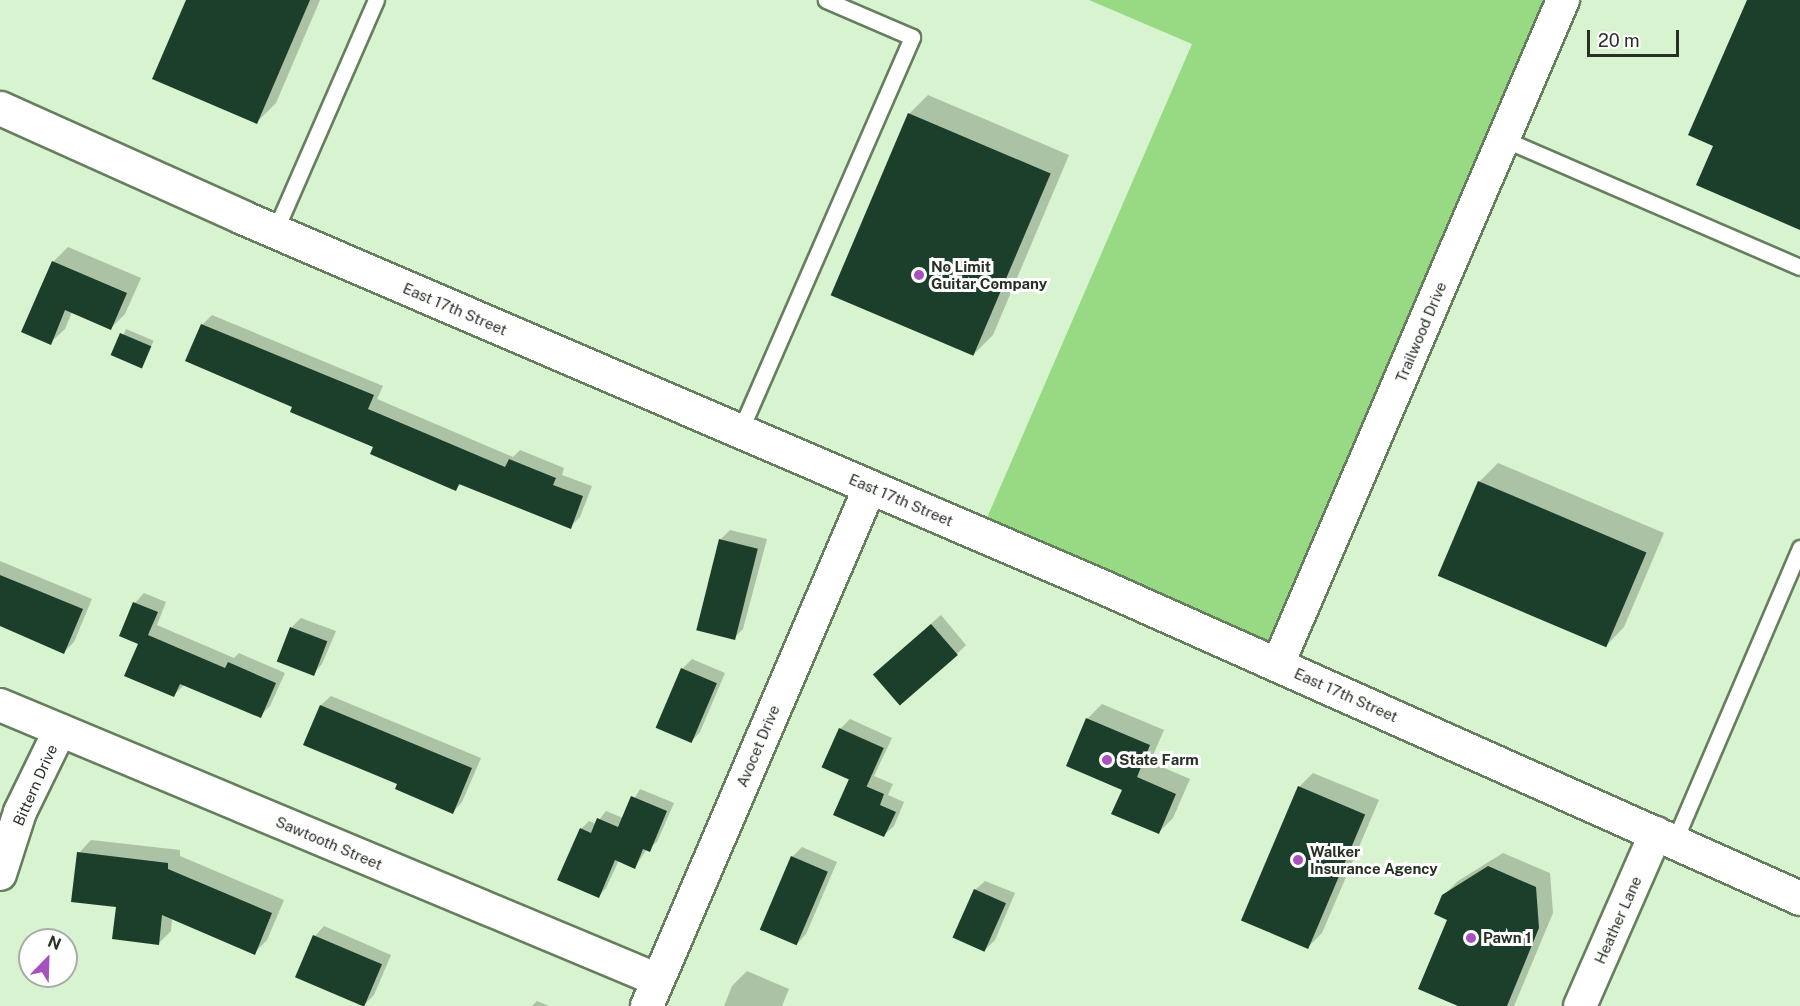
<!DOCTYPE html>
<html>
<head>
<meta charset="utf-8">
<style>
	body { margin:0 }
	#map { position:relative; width:1800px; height:1006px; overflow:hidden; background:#d7f3cf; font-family:"Public Sans",sans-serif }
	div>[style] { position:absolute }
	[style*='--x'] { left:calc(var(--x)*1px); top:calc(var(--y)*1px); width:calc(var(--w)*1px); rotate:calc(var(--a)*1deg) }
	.green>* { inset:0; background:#98d984 }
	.shadow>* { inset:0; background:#0003; transform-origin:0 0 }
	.building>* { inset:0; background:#1c3f2c; transform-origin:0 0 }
	.roads { filter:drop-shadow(2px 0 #657e5e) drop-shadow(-2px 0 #657e5e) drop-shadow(0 2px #657e5e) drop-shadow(0 -2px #657e5e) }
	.service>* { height:15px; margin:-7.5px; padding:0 7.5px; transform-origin:7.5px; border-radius:7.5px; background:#fff }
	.minor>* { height:32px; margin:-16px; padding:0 16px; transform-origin:16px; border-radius:16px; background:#fff }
	.secondary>* { height:33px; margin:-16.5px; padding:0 16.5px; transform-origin:16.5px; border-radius:16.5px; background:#fff }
	.dots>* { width:16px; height:16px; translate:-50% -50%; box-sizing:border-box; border:3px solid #fff; border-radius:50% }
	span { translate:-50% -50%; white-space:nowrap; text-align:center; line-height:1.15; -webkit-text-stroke:6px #fff; paint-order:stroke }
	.poi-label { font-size:15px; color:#263023; font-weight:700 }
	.left { translate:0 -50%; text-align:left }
	.street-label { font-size:15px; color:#263023 }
	.north { position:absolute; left:18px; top:928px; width:60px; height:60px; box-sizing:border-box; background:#fff; border:2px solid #a8aca7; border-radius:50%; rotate:23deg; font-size:16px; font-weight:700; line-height:24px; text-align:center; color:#263023 }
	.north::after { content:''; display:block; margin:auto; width:21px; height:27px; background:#a751be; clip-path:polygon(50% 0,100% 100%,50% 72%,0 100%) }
	.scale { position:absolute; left:1587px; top:30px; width:92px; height:27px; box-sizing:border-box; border:3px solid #263023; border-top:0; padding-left:8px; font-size:18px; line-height:21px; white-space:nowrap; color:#263023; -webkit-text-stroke:4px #fff; paint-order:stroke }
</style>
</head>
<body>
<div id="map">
	<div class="green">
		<i style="clip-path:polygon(1089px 0,1563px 0,1278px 664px,980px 534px,1192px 44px)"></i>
	</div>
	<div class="shadow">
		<i style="clip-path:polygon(188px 0,320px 0,276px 103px,257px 122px)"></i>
		<i style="clip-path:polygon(928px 95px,1069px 155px,993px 335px,974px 354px,909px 114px)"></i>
		<i style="clip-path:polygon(68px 247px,141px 278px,125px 314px,111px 328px,72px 312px,65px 329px,50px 343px,53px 262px)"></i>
		<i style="clip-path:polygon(212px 315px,383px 386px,377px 399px,513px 457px,520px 450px,564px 468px,562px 475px,592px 486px,580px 517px,570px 527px,461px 484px,456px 489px,294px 406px,202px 325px)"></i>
		<i style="left:126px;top:329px;width:30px;height:28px;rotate:23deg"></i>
		<i style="clip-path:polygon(1498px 463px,1664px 533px,1624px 627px,1606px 646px,1479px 482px)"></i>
		<i style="clip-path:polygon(730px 530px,767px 539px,743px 629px,733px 639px,720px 540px)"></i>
		<i style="clip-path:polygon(0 561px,92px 599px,74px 642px,64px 652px,0 622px)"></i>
		<i style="clip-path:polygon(144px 593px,166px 602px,157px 625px,234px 658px,239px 653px,285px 673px,270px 706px,260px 716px,185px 684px,174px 695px,140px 643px,121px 635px,135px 603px)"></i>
		<i style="clip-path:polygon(941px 615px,966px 645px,957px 654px,884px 665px)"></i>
		<i style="clip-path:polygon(301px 618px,336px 631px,322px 664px,313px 674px,278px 661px,292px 627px)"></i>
		<i style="clip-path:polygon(692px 659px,725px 673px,700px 732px,691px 742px,682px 669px)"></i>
		<i style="clip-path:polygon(331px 696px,481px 758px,462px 802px,453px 812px,399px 784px,305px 744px,321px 705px)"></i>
		<i style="clip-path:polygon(1102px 704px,1164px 730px,1150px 762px,1190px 779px,1173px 818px,1158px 833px,1124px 789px,1087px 719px)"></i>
		<i style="clip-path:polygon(850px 719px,892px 738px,874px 776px,893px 784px,888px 795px,904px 802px,894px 826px,884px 835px,850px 780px,840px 729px)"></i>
		<i style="clip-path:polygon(1313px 773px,1379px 800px,1322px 933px,1308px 947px,1299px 787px)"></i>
		<i style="clip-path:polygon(640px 789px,674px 803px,657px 842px,647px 849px,635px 867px,619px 860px,606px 888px,599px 896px,581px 829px,589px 821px,596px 824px,606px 811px,623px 818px)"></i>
		<i style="clip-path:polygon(91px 840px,180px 850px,180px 856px,284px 900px,267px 940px,254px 953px,172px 918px,171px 931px,158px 944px,117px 905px,79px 853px)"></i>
		<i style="clip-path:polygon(802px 847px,837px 862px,806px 934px,797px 944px,762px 929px,792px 857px)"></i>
		<i style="clip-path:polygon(1503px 853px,1550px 873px,1553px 913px,1514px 1006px,1462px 1006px,1443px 896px,1458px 881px)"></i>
		<i style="clip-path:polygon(985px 881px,1015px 893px,995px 940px,985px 950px,975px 890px)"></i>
		<i style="clip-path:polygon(324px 926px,391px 955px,374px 995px,364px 1005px,315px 936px)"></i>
		<i style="clip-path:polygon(747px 971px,789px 989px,782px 1006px,724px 1006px,732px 986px)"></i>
		<i style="clip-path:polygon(537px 1001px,549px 1006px,532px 1006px)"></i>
	</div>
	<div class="building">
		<i style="clip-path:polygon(186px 0,310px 0,257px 124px,152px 79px)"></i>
		<i style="clip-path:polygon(1747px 0,1800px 0,1800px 230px,1696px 185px,1713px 146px,1688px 135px)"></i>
		<i style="left:908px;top:113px;width:155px;height:198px;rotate:23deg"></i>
		<i style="clip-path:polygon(52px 261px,127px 293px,111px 330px,65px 310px,51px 345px,21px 332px)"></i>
		<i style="clip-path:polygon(201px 324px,374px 395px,368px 409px,505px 467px,509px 459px,556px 478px,553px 485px,583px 496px,571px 529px,459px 484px,456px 491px,370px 454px,373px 447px,290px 412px,292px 407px,185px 361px)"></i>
		<i style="left:120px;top:333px;width:34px;height:24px;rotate:23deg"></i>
		<i style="left:1478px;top:481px;width:183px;height:103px;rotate:23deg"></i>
		<i style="left:719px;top:539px;width:40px;height:94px;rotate:14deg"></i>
		<i style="clip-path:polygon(0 575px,83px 609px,64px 654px,0 626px)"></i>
		<i style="clip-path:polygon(133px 602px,158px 612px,148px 635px,225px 668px,228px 662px,276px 683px,261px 718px,180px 684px,174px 697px,124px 676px,138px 644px,119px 636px)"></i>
		<i style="left:931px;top:624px;width:41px;height:77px;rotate:49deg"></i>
		<i style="left:290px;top:627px;width:40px;height:37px;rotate:21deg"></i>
		<i style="left:681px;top:668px;width:39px;height:65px;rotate:23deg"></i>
		<i style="clip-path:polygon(320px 705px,472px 768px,453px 814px,395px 789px,397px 784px,303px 745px)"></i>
		<i style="clip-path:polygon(1086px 718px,1150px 745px,1137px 777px,1176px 794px,1159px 834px,1111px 814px,1122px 790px,1066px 766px)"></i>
		<i style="left:839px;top:728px;width:49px;height:43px;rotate:24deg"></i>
		<i style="clip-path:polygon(849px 779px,884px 794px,880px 805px,896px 812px,884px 837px,833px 815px)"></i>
		<i style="left:1298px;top:786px;width:73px;height:146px;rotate:23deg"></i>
		<i style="clip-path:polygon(631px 796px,667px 811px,650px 852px,643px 849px,635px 869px,615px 860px,599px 898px,557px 880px,580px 828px,591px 833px,597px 818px,618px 827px)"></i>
		<i style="clip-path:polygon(77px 852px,168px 863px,168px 869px,272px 913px,255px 955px,162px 915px,159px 945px,112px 939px,116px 907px,71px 902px)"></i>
		<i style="left:791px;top:856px;width:40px;height:80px;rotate:23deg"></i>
		<i style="clip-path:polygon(1488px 866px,1536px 887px,1539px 928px,1507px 1006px,1458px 1006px,1418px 989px,1447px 920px,1434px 914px,1442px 895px)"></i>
		<i style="left:974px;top:889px;width:35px;height:53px;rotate:24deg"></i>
		<i style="left:313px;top:935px;width:75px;height:46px;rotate:23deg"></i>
	</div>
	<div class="roads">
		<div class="service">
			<i style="--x:1504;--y:139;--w:322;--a:23.4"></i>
			<i style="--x:275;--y:231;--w:252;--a:-66.4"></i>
			<i style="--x:740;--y:431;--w:430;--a:-66.4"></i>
			<i style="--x:912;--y:37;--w:94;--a:-156.7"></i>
			<i style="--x:1674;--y:842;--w:320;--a:-66.8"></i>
		</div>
		<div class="minor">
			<i style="--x:1278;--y:664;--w:723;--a:-66.77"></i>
			<i style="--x:0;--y:705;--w:713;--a:22.68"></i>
			<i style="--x:0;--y:874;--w:65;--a:-72.1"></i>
			<i style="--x:20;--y:812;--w:91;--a:-64"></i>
			<i style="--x:647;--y:1006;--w:565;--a:-66.75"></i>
			<i style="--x:1580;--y:1006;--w:189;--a:-66.3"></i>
		</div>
		<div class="secondary">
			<i style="--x:0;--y:108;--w:265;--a:24.2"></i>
			<i style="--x:242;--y:217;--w:937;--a:23.25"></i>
			<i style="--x:1103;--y:587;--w:763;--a:24.05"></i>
		</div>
	</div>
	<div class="dots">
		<i style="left:919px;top:275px;background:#a751be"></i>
		<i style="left:1107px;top:760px;background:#a751be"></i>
		<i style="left:1298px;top:860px;background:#a751be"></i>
		<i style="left:1471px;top:938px;background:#a751be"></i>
	</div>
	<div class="poi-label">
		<span class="left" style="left:931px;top:275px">No Limit<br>Guitar Company</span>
		<span class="left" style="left:1119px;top:760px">State Farm</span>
		<span class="left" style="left:1310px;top:860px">Walker<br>Insurance Agency</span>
		<span class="left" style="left:1483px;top:938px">Pawn 1</span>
	</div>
	<div class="street-label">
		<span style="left:455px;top:309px;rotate:23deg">East 17th Street</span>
		<span style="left:1421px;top:332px;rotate:-67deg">Trailwood Drive</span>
		<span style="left:901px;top:500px;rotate:23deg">East 17th Street</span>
		<span style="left:1346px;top:695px;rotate:24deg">East 17th Street</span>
		<span style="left:758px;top:746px;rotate:-67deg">Avocet Drive</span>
		<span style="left:35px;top:785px;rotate:-66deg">Bittern Drive</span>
		<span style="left:329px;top:843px;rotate:23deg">Sawtooth Street</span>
		<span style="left:1618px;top:920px;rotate:-66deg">Heather Lane</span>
	</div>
	<div class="north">N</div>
	<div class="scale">20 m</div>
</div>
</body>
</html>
